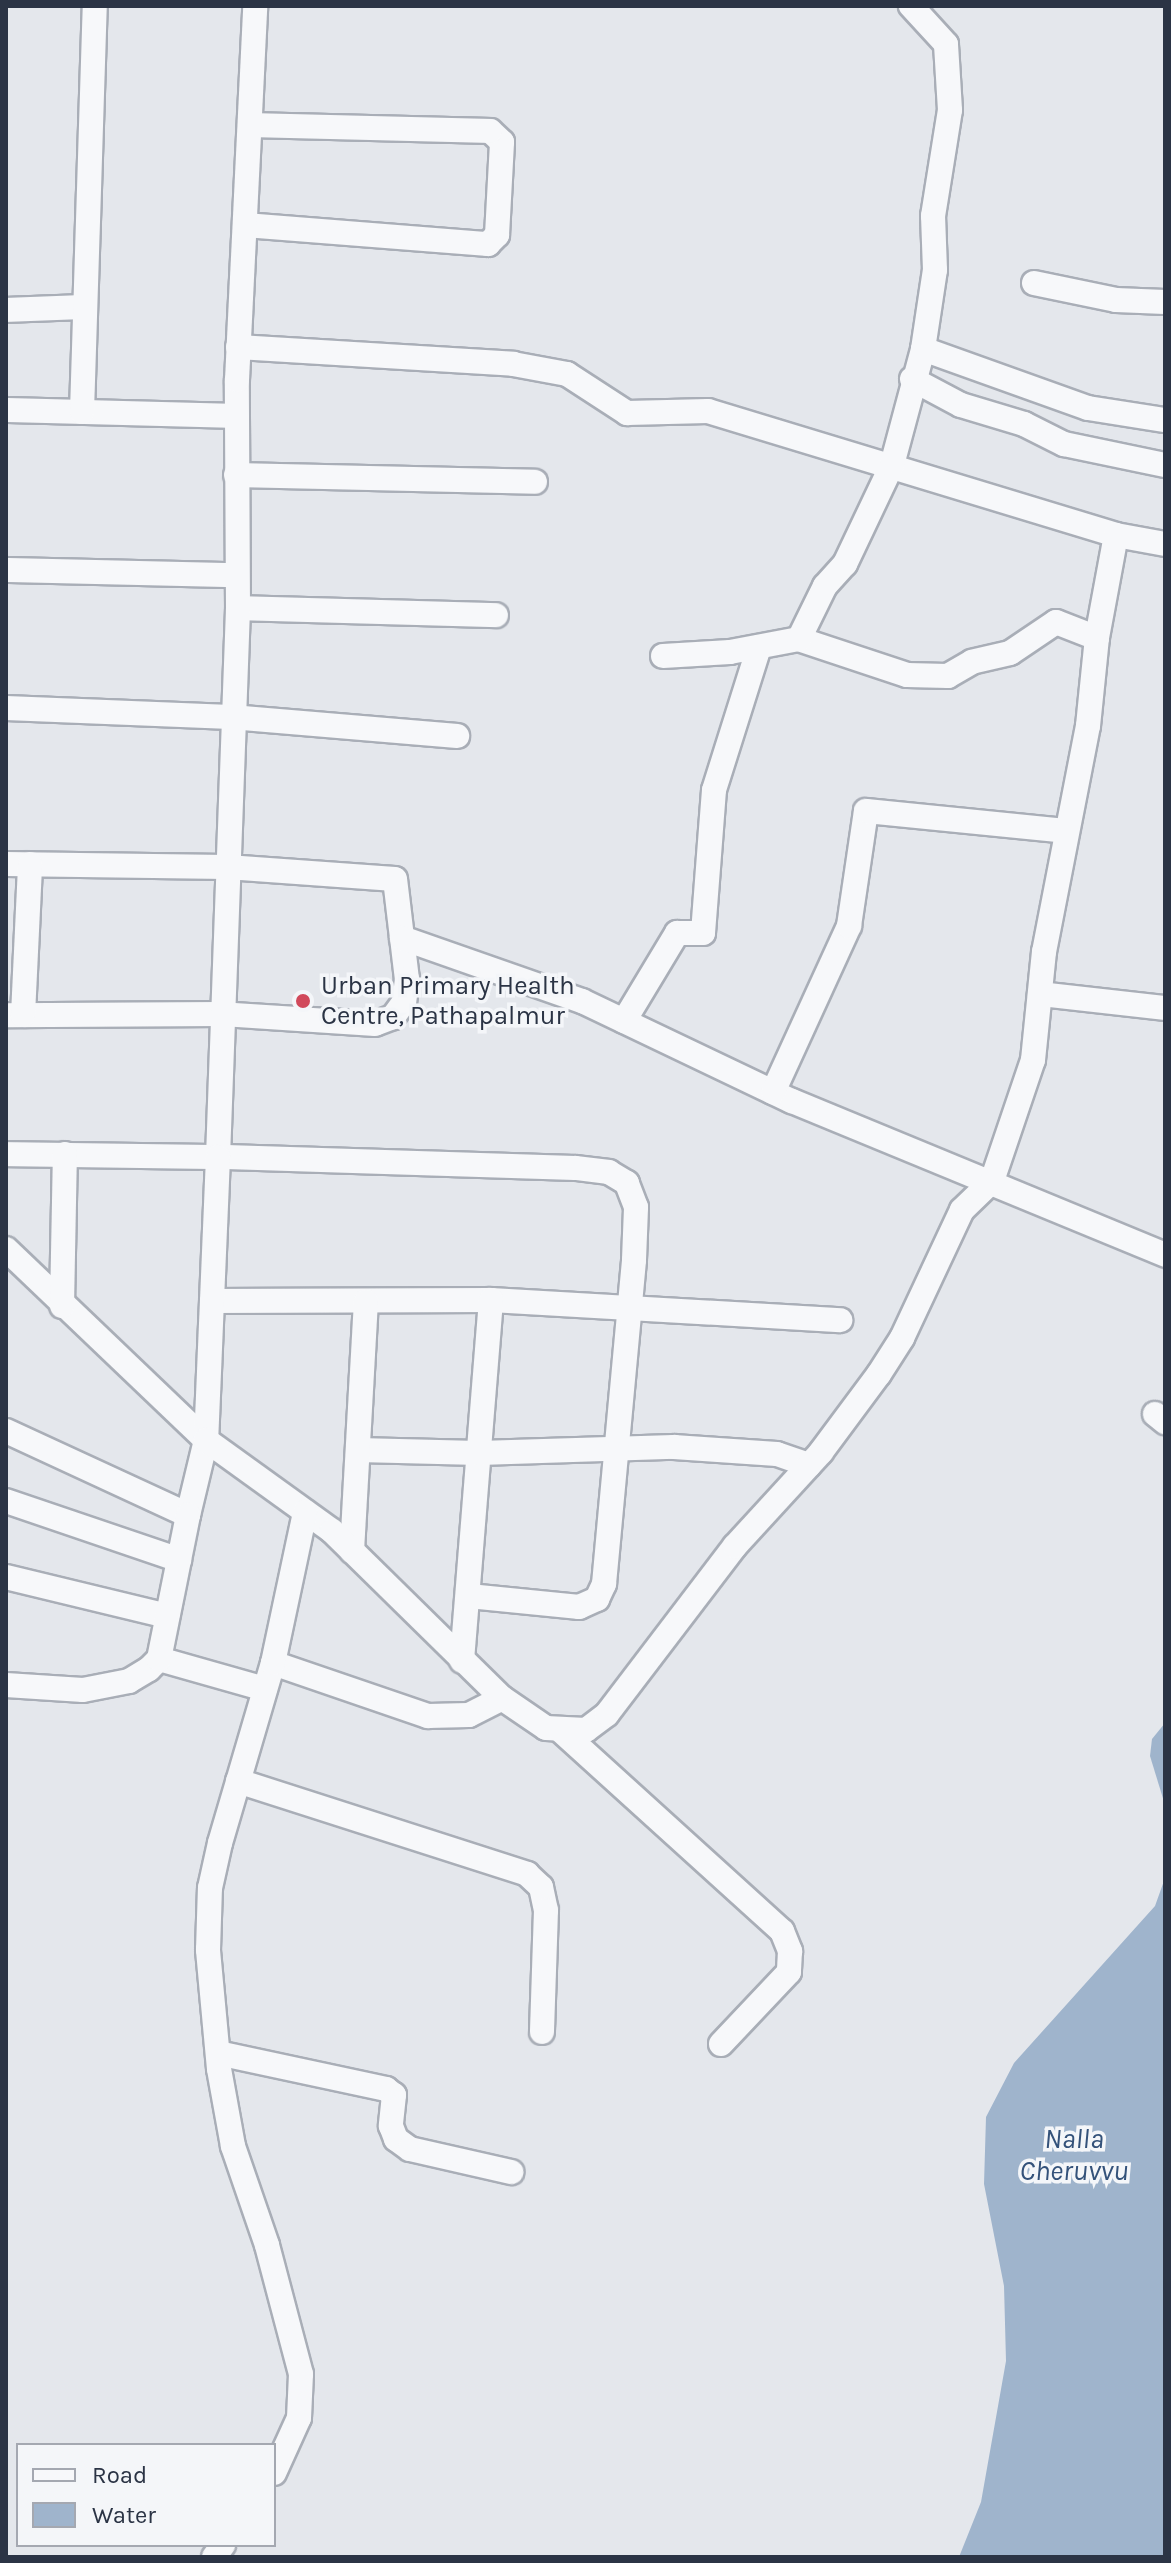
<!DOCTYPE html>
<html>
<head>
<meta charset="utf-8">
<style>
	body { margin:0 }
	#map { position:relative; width:1171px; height:2563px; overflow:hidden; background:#e4e7ec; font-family:Karla,sans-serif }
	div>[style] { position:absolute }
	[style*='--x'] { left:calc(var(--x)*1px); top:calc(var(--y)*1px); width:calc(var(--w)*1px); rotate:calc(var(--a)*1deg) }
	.water>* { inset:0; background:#9fb4cc }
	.roads { filter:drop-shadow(2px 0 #a9aeb7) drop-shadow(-2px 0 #a9aeb7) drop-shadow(0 2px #a9aeb7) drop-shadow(0 -2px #a9aeb7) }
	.minor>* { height:24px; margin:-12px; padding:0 12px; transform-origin:12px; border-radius:12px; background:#f7f8fa }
	.dots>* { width:22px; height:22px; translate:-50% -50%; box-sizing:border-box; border:4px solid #f4f6f9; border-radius:50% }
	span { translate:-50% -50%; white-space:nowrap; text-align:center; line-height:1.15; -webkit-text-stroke:7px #f4f6f9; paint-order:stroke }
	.poi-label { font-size:26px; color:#2b3445 }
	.left { translate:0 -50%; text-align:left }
	.water-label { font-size:28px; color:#34527a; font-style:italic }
	.frame { position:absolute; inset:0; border:8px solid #2b3445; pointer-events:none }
	.legend { position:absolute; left:16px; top:2443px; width:260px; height:104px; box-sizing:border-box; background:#f4f6f9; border:2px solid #a4a8b1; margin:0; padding:10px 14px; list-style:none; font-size:24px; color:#2b3445 }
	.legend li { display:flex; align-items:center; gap:16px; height:40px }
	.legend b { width:40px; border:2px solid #a4a8b1 }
</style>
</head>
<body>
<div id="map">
	<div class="water">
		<i style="clip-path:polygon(1165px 1723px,1165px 1805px,1150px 1756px,1152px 1739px)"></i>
		<i style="clip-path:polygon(1165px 1878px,1165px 2557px,959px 2557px,981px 2502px,1006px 2361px,1004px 2286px,984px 2184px,986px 2117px,1014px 2063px,1155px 1906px)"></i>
	</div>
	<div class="roads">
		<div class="minor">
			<i style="--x:245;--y:225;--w:244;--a:4.5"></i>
			<i style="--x:488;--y:244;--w:13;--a:-45"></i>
			<i style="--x:497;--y:235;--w:93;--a:-86.9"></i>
			<i style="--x:502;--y:142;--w:16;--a:-137"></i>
			<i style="--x:490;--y:131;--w:239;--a:-178.6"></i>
			<i style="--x:1034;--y:283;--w:84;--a:11.7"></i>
			<i style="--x:1116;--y:300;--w:49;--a:2.3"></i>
			<i style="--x:6;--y:310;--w:78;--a:-2.2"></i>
			<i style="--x:238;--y:347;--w:276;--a:3.5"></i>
			<i style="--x:513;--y:364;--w:55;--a:10.5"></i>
			<i style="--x:567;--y:374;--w:72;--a:33"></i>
			<i style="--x:627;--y:413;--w:81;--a:-1.4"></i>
			<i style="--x:708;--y:411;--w:426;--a:16.9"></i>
			<i style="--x:1116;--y:535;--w:105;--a:100.5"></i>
			<i style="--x:1097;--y:638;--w:44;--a:-158.7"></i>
			<i style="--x:1056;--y:622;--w:55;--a:146"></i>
			<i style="--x:1010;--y:653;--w:39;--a:167"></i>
			<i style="--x:972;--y:662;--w:28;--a:150"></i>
			<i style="--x:948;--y:676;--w:41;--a:-178.6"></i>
			<i style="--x:907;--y:675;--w:114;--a:-161.6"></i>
			<i style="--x:923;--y:349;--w:175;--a:19.7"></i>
			<i style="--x:1088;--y:408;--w:78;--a:8.9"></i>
			<i style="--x:912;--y:379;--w:55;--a:28"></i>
			<i style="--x:961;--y:405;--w:66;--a:16.8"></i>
			<i style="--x:1024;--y:424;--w:45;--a:26.6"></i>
			<i style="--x:1064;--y:444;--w:103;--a:11.7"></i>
			<i style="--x:6;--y:410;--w:230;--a:1.5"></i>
			<i style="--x:82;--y:412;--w:406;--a:-88.2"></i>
			<i style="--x:236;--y:475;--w:299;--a:1.3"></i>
			<i style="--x:1116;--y:535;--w:50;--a:10.4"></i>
			<i style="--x:6;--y:570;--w:229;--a:1.3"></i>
			<i style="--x:238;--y:608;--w:258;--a:1.6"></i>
			<i style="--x:663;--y:656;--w:67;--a:-3.4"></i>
			<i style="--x:730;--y:652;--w:70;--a:-10.7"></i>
			<i style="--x:799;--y:639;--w:59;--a:-63.9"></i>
			<i style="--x:825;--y:586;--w:30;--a:-48"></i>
			<i style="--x:845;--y:564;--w:110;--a:-64.6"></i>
			<i style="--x:892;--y:465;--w:120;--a:-75"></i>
			<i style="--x:923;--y:349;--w:80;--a:-81.4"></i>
			<i style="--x:935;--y:270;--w:54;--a:-92.1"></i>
			<i style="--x:933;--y:216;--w:107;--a:-80.9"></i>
			<i style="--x:950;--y:110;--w:66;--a:-93.5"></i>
			<i style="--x:946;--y:44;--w:52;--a:-132.6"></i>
			<i style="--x:6;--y:708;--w:225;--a:2.3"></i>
			<i style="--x:231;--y:717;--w:227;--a:4.8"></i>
			<i style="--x:6;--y:864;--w:221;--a:0.8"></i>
			<i style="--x:227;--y:867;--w:168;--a:4.1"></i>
			<i style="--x:395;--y:879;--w:101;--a:83.2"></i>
			<i style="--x:407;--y:979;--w:23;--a:97"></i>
			<i style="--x:404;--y:1002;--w:19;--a:126"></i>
			<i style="--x:393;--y:1017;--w:19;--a:159"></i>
			<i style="--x:375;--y:1024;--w:153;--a:-176.3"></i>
			<i style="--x:222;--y:1014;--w:216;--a:179.7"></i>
			<i style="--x:402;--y:938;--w:191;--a:19.3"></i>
			<i style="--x:582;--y:1001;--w:233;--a:25.5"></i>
			<i style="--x:792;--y:1101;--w:404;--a:22.4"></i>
			<i style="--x:1040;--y:994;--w:126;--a:6.4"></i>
			<i style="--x:23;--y:1015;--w:151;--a:-87.3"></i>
			<i style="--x:624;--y:1021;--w:103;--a:-58.9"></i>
			<i style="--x:677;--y:933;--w:26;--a:0"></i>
			<i style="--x:703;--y:933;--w:143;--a:-85.6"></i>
			<i style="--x:714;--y:790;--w:150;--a:-72.5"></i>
			<i style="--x:773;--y:1092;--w:183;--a:-65.4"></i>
			<i style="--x:849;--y:926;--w:116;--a:-81.6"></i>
			<i style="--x:866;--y:811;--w:201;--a:5.7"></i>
			<i style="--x:6;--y:1154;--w:212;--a:0.8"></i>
			<i style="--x:218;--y:1157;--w:549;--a:-87.91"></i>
			<i style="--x:238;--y:608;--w:228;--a:-90.3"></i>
			<i style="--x:237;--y:380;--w:374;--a:-87.2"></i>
			<i style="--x:6;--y:1249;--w:277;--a:43.7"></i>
			<i style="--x:206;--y:1440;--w:77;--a:103.5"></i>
			<i style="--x:188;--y:1515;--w:200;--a:-155.2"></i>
			<i style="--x:491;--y:1300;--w:350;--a:3.3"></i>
			<i style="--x:212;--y:1301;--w:279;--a:-0.2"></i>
			<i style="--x:491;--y:1300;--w:362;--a:94.6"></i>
			<i style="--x:62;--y:1306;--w:152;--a:-88.9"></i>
			<i style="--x:1155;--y:1414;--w:13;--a:39"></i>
			<i style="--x:358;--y:1450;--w:121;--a:1.4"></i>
			<i style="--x:479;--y:1453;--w:195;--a:-1.8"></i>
			<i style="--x:674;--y:1447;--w:103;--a:3.9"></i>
			<i style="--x:777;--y:1454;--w:34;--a:19"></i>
			<i style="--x:6;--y:1501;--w:183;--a:18.8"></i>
			<i style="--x:352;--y:1551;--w:250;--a:-86.8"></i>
			<i style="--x:6;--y:1577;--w:166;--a:13.6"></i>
			<i style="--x:469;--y:1596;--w:111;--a:5.7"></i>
			<i style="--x:579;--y:1607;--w:20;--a:-24"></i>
			<i style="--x:597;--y:1599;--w:17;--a:-65"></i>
			<i style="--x:604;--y:1584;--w:325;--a:-84.7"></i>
			<i style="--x:634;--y:1260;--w:53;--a:-87.8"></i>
			<i style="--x:636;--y:1207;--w:26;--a:-111"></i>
			<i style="--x:627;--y:1183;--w:21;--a:-149"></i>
			<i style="--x:609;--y:1172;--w:34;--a:-173"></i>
			<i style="--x:575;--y:1168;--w:357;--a:-178.2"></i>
			<i style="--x:218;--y:1157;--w:283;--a:92.4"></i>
			<i style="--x:206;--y:1440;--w:155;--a:35.8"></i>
			<i style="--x:332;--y:1531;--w:238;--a:44.5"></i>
			<i style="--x:502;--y:1698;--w:53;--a:34.3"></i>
			<i style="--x:546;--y:1728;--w:40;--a:2.9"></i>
			<i style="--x:586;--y:1730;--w:26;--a:-37"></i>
			<i style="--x:607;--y:1714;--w:211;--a:-52.7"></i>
			<i style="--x:735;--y:1546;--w:127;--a:-47.5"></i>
			<i style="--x:821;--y:1452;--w:97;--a:-53.4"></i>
			<i style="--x:879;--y:1374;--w:43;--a:-57.4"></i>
			<i style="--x:902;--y:1338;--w:141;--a:-64.9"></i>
			<i style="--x:962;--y:1210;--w:42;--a:-44"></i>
			<i style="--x:992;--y:1181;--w:128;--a:-71.3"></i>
			<i style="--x:1033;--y:1060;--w:109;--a:-84.2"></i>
			<i style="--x:1044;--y:952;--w:230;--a:-79"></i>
			<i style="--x:1088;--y:726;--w:88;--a:-84.2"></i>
			<i style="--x:159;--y:1659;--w:110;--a:15.8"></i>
			<i style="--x:273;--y:1663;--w:164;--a:18.9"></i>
			<i style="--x:428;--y:1716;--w:41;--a:-1.4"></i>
			<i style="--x:469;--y:1715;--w:37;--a:-27"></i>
			<i style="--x:6;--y:1685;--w:77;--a:3.7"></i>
			<i style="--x:83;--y:1690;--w:47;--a:-11.1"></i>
			<i style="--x:129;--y:1681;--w:23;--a:-31"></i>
			<i style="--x:149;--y:1669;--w:14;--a:-45"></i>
			<i style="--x:159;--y:1659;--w:147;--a:-78.6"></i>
			<i style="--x:559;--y:1729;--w:301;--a:42.2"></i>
			<i style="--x:782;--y:1931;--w:22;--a:68"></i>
			<i style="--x:790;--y:1951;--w:21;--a:93"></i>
			<i style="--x:789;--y:1972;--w:99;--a:133.4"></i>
			<i style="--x:238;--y:1781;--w:304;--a:17.8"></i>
			<i style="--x:527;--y:1874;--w:19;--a:43"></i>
			<i style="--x:541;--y:1887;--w:24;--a:78"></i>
			<i style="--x:546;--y:1910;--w:122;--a:91.9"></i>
			<i style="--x:218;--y:2053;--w:172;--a:12.1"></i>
			<i style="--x:386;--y:2089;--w:10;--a:37"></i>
			<i style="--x:394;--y:2095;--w:31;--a:96"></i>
			<i style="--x:391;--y:2126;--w:14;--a:69"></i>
			<i style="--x:396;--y:2139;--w:17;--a:36"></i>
			<i style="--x:410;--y:2149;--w:104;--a:12.8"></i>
			<i style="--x:274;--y:2473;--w:60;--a:-65.6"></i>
			<i style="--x:299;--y:2418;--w:44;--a:-87.4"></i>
			<i style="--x:301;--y:2374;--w:133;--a:-104.8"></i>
			<i style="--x:267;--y:2245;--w:105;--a:-109"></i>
			<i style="--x:233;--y:2146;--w:78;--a:-100.3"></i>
			<i style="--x:219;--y:2069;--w:120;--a:-95.3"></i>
			<i style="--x:208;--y:1950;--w:62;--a:-88.2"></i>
			<i style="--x:210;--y:1888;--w:46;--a:-77.5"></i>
			<i style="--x:220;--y:1843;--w:188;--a:-73.6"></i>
			<i style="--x:273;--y:1663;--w:154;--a:-78"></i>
			<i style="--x:214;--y:2557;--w:15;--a:-53"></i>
		</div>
	</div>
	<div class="dots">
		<i style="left:303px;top:1001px;background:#d1495b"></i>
	</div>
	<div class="poi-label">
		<span class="left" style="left:321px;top:1001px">Urban Primary Health<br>Centre, Pathapalmur</span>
	</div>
	<div class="water-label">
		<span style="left:1074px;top:2155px">Nalla<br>Cheruvvu</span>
	</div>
	<div class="frame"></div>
	<ul class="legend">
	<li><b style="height:10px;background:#f7f8fa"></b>Road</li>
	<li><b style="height:22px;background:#9fb4cc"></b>Water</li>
	</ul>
</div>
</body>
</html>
